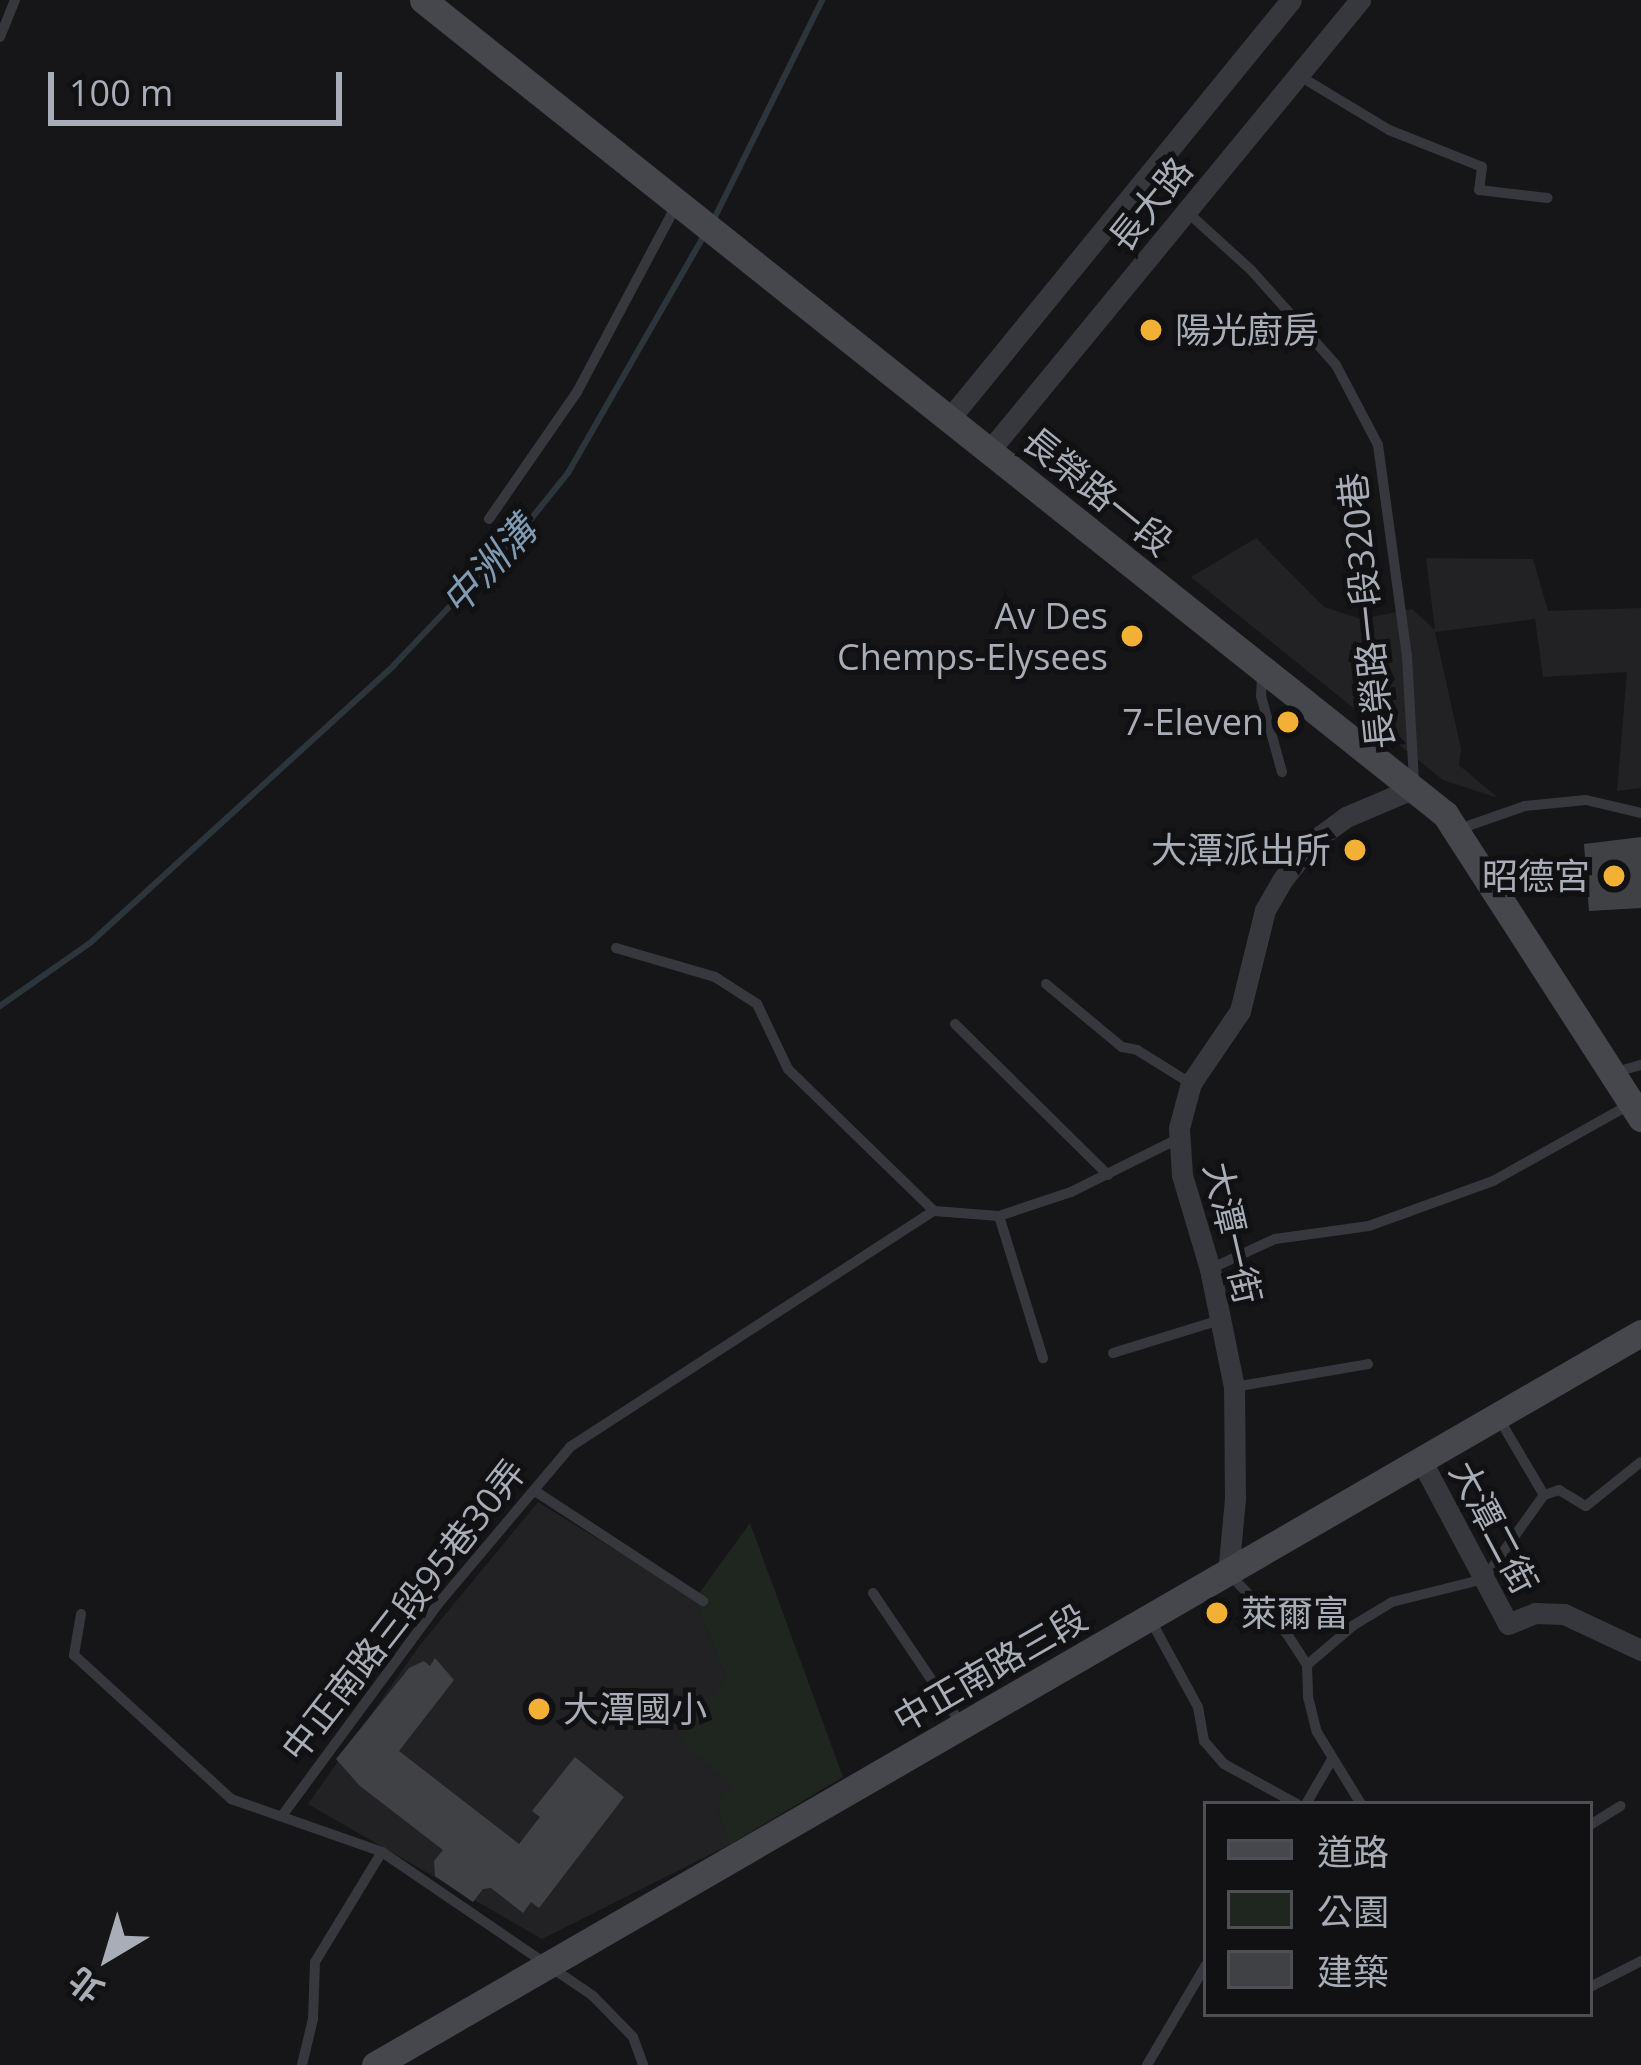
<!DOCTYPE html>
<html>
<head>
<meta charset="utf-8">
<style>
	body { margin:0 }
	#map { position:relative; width:1641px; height:2065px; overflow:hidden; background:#161618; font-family:"Open Sans","Noto Sans TC",sans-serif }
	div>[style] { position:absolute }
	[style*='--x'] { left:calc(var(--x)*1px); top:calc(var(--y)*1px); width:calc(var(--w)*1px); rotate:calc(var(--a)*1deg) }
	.built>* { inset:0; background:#222225 }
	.green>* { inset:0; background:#1e261f }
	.stream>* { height:6px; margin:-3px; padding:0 3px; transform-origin:3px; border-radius:3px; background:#2c353c }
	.building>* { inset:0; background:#404145 }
	.lane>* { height:10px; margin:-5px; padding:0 5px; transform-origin:5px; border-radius:5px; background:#37383d }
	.street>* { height:21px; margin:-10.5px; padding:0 10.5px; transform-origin:10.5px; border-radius:10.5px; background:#37383d }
	.secondary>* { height:27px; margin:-13.5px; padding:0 13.5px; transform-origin:13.5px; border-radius:13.5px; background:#45474d }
	.dots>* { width:33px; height:33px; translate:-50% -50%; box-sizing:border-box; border:6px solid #111113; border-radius:50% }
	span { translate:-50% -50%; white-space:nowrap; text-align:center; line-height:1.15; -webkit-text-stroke:10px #111113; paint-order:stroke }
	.street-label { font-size:36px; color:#a8adb8 }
	.poi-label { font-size:36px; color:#a8adb8 }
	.left { translate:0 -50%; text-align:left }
	.right { translate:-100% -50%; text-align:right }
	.water-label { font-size:39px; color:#7f9bb3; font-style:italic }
	.legend { position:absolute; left:1203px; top:1801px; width:390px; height:216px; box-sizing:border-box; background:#111113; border:3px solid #4d4f55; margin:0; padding:15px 21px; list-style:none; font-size:36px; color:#a8adb8 }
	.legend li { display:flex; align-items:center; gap:24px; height:60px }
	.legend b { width:60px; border:3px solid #4d4f55 }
	.north { position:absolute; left:48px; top:1897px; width:120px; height:120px; -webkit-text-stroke:9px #111113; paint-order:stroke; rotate:218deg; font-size:33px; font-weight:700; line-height:48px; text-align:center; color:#a8adb8 }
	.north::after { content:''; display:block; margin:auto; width:42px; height:54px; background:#a8adb8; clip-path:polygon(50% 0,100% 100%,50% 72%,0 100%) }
	.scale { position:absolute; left:48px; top:72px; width:294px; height:54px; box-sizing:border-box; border:6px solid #a8adb8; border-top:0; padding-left:15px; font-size:36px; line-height:42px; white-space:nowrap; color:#a8adb8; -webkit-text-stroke:9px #111113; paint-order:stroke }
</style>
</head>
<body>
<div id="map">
	<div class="built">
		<i style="clip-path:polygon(1256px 538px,1324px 607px,1361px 619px,1412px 609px,1435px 630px,1426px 558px,1533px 559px,1548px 611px,1641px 608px,1641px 788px,1617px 791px,1627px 672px,1543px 677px,1535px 619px,1435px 632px,1461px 749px,1459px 765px,1498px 798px,1443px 780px,1191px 577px)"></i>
		<i style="clip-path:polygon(538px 1502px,695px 1599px,726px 1678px,734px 1786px,717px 1804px,729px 1845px,542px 1939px,308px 1804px,420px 1645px)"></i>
	</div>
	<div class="green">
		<i style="clip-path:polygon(750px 1523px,843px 1777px,729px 1845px,717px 1804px,733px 1786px,679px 1741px,726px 1678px,695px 1599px)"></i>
	</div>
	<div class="stream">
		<i style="--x:713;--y:221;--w:246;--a:-63.7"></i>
		<i style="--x:0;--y:1006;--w:110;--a:-35"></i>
		<i style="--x:90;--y:943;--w:412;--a:-42.4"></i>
		<i style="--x:394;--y:665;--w:180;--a:-46.4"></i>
		<i style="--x:518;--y:535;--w:80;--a:-51.1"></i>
		<i style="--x:568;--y:473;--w:278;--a:-60.2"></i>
	</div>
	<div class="building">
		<i style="clip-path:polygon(1641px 837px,1641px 908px,1589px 911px,1584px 844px)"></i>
		<i style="clip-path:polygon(435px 1658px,454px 1680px,399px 1751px,519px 1844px,540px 1817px,532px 1811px,575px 1757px,624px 1797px,539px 1908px,531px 1902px,523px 1913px,491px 1888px,483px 1889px,473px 1902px,435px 1876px,434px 1861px,443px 1850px,360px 1786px,336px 1759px,409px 1668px,424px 1661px,430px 1666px)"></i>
	</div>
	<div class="lane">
		<i style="--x:0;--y:37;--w:40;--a:-68"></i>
		<i style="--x:1298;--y:75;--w:106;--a:31.1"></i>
		<i style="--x:1389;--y:130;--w:100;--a:21.7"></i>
		<i style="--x:1482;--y:167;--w:23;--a:97"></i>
		<i style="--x:1479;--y:190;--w:69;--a:6.6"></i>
		<i style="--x:1186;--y:211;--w:88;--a:42.2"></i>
		<i style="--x:1251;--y:270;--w:127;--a:48.2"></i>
		<i style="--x:1336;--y:365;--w:90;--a:62.3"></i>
		<i style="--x:1378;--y:445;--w:213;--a:82.2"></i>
		<i style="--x:1407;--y:656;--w:126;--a:86.8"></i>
		<i style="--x:489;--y:519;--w:155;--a:-55.3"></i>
		<i style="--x:577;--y:392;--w:211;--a:-62"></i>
		<i style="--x:1262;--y:672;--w:24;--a:92"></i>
		<i style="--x:1261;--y:696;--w:79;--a:74.6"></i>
		<i style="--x:1459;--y:829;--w:70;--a:-19.2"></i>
		<i style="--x:1525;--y:806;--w:61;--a:-5.6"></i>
		<i style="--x:1586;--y:800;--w:57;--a:13.3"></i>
		<i style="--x:616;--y:948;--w:103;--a:16.3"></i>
		<i style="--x:715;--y:977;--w:50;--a:32.7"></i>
		<i style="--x:757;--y:1004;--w:72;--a:64.5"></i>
		<i style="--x:788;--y:1069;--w:204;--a:44.2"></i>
		<i style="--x:1046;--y:984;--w:99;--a:39.7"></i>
		<i style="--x:1122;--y:1047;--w:15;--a:11"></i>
		<i style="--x:1137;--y:1050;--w:62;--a:31.9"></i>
		<i style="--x:955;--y:1024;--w:215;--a:44.6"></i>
		<i style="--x:1616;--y:1072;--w:26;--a:-16"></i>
		<i style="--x:934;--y:1211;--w:65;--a:4.4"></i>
		<i style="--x:999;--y:1216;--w:76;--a:-18.4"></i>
		<i style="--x:1071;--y:1192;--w:119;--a:-26.4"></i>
		<i style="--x:999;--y:1216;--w:149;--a:72.8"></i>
		<i style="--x:1210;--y:1269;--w:72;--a:-24.8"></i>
		<i style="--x:1275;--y:1239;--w:95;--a:-7.9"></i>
		<i style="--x:1369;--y:1226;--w:132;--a:-19.9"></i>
		<i style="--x:1493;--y:1181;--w:156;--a:-29.2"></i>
		<i style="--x:1113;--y:1353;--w:112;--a:-17.1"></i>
		<i style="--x:1234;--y:1387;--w:136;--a:-9.7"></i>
		<i style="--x:1498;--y:1417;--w:91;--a:59.5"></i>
		<i style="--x:535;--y:1491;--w:201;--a:33.2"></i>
		<i style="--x:1231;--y:1576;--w:81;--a:46"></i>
		<i style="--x:1287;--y:1634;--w:37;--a:57"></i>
		<i style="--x:1307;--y:1665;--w:32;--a:88"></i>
		<i style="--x:1308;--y:1697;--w:36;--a:76"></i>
		<i style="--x:1317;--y:1732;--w:84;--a:58.6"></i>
		<i style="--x:873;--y:1593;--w:156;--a:56"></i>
		<i style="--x:81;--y:1614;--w:42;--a:99.7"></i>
		<i style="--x:74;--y:1655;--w:213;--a:42.5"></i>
		<i style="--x:231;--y:1799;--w:160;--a:19.3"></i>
		<i style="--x:382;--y:1852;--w:255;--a:34.3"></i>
		<i style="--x:593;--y:1996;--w:57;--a:45.7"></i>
		<i style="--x:633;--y:2037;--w:30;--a:70"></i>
		<i style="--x:1150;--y:1619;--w:100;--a:61.4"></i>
		<i style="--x:1198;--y:1707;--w:35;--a:80"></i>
		<i style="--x:1204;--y:1741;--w:30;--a:49"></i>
		<i style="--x:1224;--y:1764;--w:83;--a:28.7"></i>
		<i style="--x:1307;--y:1665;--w:62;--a:-40.4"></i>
		<i style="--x:1354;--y:1625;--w:44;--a:-31.2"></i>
		<i style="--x:1392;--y:1602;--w:95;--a:-14"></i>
		<i style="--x:1484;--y:1579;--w:103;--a:-54.5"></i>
		<i style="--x:1544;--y:1495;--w:16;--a:-18"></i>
		<i style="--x:1559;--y:1490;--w:31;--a:31"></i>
		<i style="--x:1586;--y:1506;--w:70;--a:-38.7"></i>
		<i style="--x:1306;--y:1804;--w:50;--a:-59.8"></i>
		<i style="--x:284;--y:1813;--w:260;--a:-53.6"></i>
		<i style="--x:438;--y:1604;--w:205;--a:-49.9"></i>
		<i style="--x:570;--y:1447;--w:434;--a:-33"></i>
		<i style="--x:1590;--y:1825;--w:36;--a:-32"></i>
		<i style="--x:1590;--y:1987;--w:57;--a:-27"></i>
		<i style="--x:302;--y:2065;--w:47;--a:-76.6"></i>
		<i style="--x:313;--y:2019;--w:57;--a:-88"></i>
		<i style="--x:315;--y:1962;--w:129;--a:-58.7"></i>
		<i style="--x:1147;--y:2065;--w:116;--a:-59.5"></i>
	</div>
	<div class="street">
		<i style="--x:950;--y:418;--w:539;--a:-50.79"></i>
		<i style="--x:990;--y:450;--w:583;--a:-50.57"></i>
		<i style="--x:1422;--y:1462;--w:183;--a:62"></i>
		<i style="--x:1508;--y:1624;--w:29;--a:-22"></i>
		<i style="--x:1535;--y:1613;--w:29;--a:2"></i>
		<i style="--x:1564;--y:1614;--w:85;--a:25.1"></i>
		<i style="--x:1228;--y:1574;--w:76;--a:-84.7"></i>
		<i style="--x:1235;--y:1498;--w:111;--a:-90.5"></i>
		<i style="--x:1234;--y:1387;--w:120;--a:-101.5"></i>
		<i style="--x:1210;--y:1269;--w:98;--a:-106.6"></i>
		<i style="--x:1182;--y:1175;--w:47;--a:-93.7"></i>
		<i style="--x:1179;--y:1128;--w:47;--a:-75.1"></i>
		<i style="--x:1191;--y:1083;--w:87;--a:-55.8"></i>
		<i style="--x:1240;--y:1011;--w:104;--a:-76.1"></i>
		<i style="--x:1265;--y:910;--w:36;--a:-60"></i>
		<i style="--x:1283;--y:879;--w:47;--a:-51.9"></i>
		<i style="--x:1312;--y:842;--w:42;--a:-36.3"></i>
		<i style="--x:1346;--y:817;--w:74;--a:-23.1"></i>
	</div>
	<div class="secondary">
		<i style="--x:423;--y:0;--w:1307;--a:38.54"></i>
		<i style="--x:1445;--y:814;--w:362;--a:57.2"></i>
		<i style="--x:375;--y:2065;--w:1462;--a:-30.04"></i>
	</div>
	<div class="dots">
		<i style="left:1151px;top:330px;background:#f2b134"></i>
		<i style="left:1132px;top:636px;background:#f2b134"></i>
		<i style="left:1288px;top:722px;background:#f2b134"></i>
		<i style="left:1355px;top:850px;background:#f2b134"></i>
		<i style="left:1614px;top:876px;background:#f2b134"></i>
		<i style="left:1217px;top:1613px;background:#f2b134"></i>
		<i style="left:539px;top:1709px;background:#f2b134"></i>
	</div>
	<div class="street-label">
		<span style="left:1150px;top:204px;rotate:-51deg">長大路</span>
		<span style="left:1098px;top:491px;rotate:39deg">長榮路一段</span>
		<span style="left:1366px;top:611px;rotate:-96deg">長榮路一段320巷</span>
		<span style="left:1233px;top:1233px;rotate:77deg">大潭一街</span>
		<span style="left:1494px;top:1527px;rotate:62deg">大潭二街</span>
		<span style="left:403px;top:1610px;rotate:-52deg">中正南路三段95巷30弄</span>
		<span style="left:990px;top:1668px;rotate:-30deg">中正南路三段</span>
	</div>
	<div class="poi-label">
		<span class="left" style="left:1175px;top:330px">陽光廚房</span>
		<span class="right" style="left:1108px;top:636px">Av Des<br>Chemps-Elysees</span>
		<span class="right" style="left:1264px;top:722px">7-Eleven</span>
		<span class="right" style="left:1331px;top:850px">大潭派出所</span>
		<span class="right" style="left:1590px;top:876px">昭德宮</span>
		<span class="left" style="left:1241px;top:1613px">萊爾富</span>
		<span class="left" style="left:563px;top:1709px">大潭國小</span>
	</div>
	<div class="water-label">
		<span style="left:488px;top:565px;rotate:-47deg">中洲溝</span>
	</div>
	<ul class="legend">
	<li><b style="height:15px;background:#45474d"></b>道路</li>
	<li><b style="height:33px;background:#1e261f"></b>公園</li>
	<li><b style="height:33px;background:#404145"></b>建築</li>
	</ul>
	<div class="north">北</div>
	<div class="scale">100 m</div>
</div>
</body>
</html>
